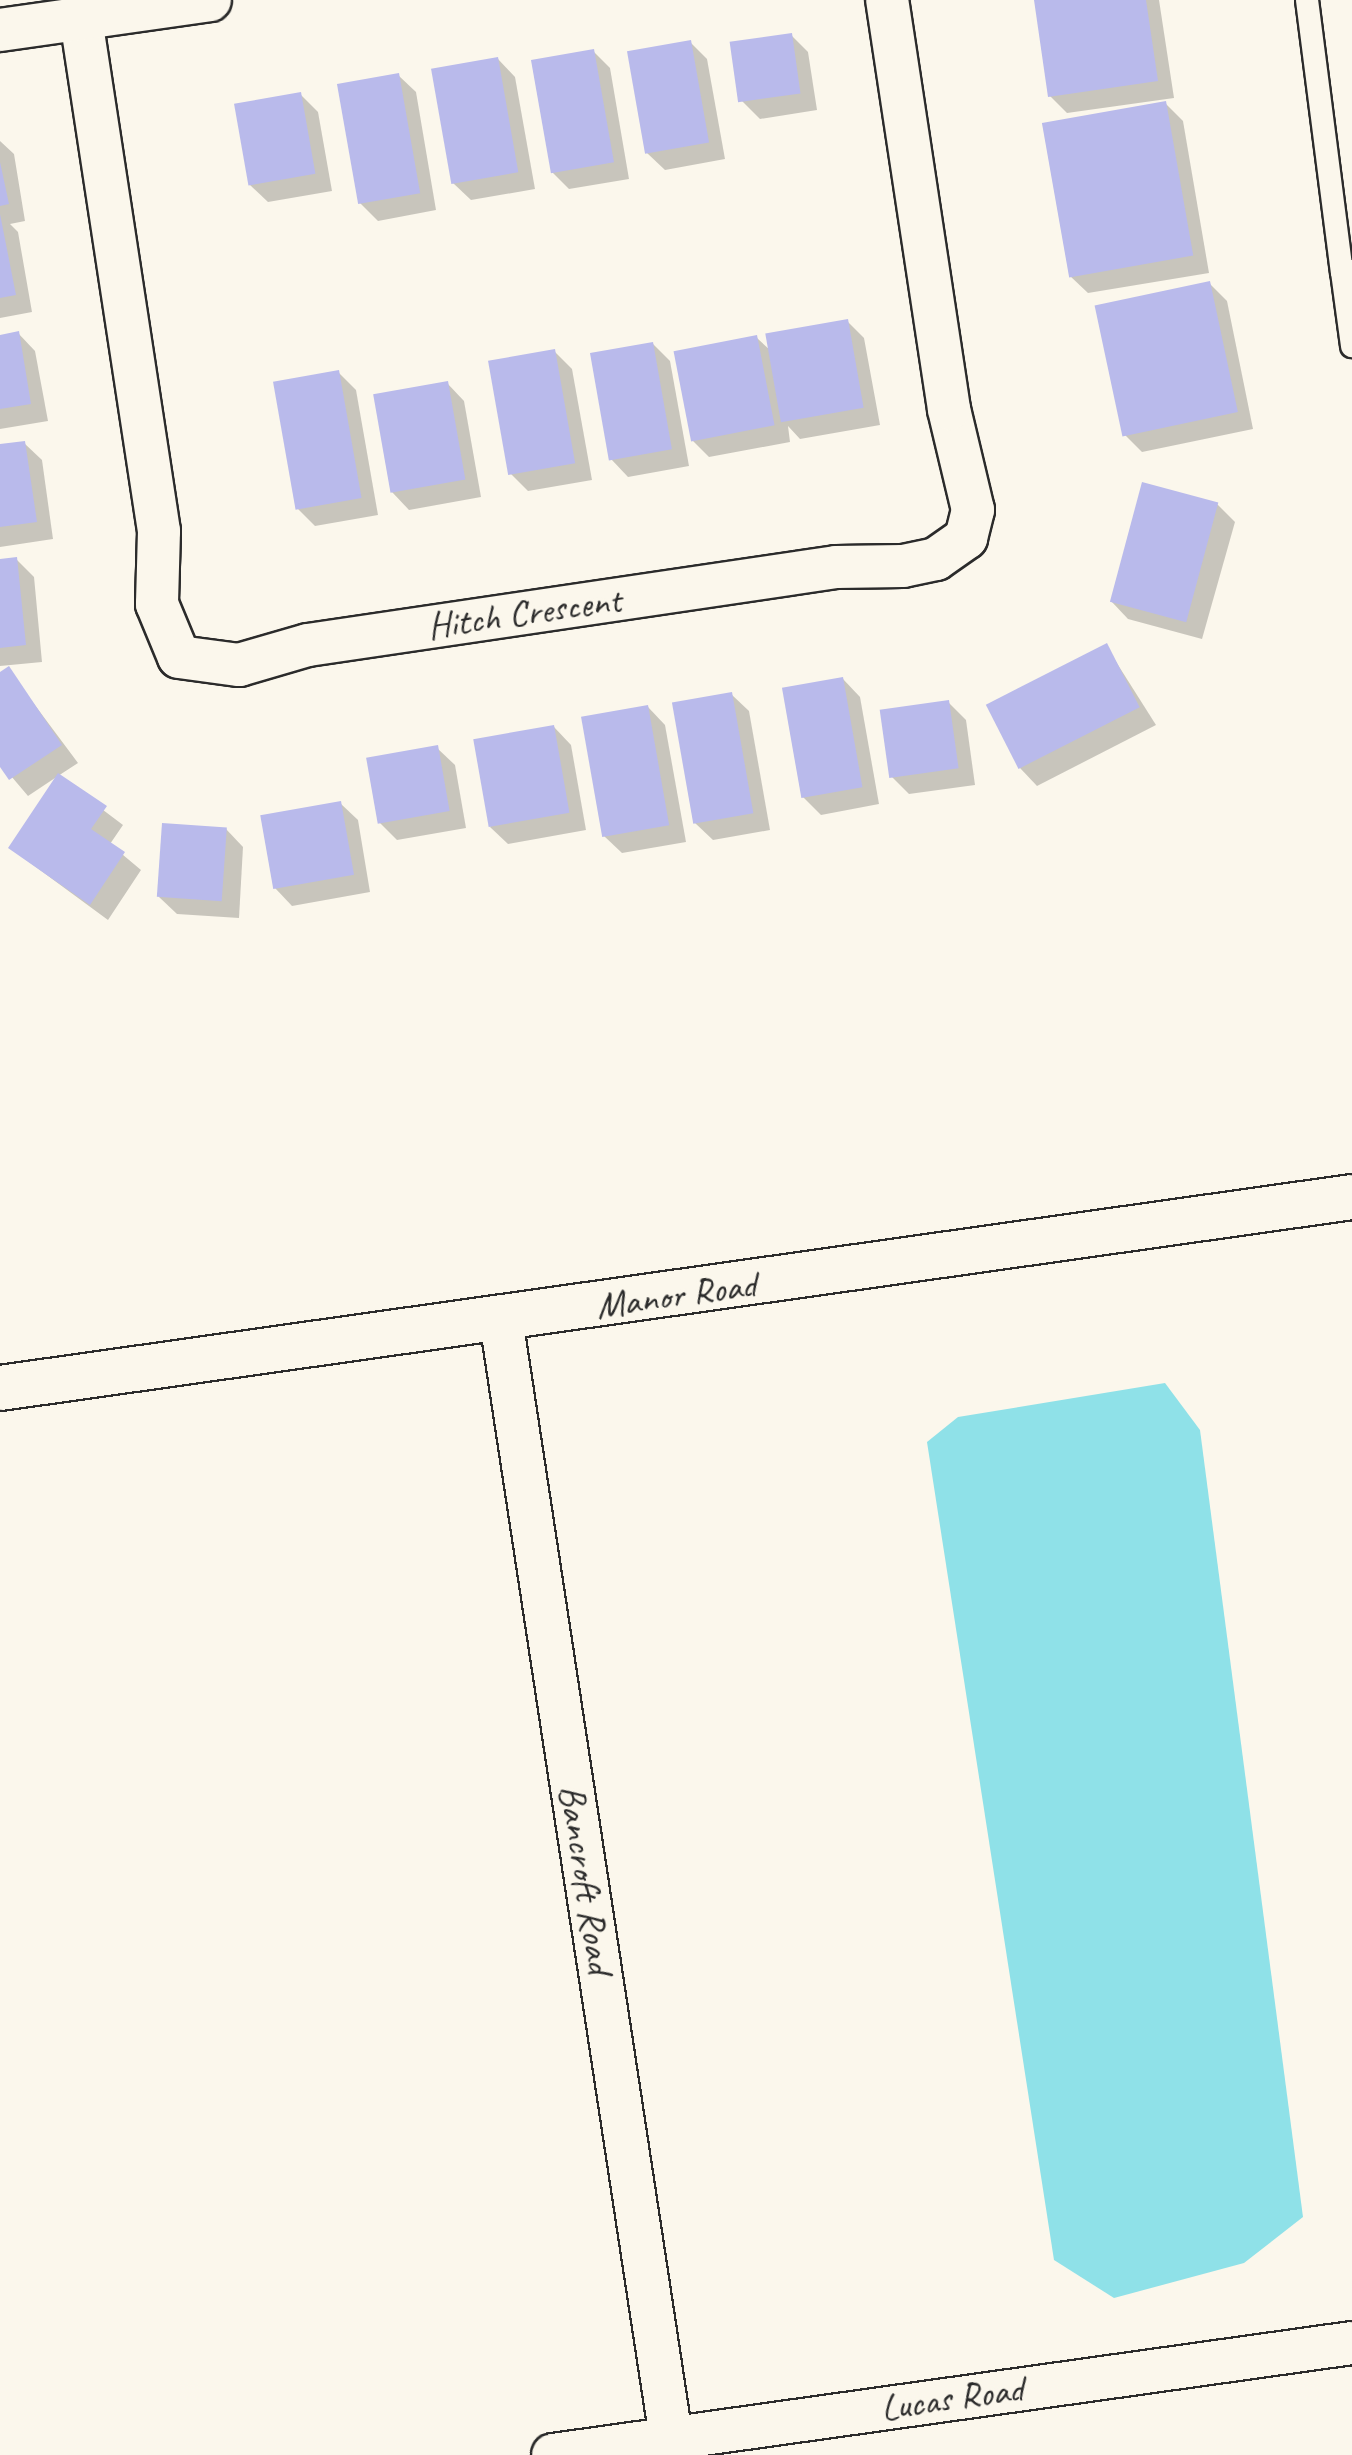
<!DOCTYPE html>
<html>
<head>
<meta charset="utf-8">
<style>
	body { margin:0 }
	#map { position:relative; width:1352px; height:2455px; overflow:hidden; background:#fbf7ec; font-family:Caveat,sans-serif }
	div>[style] { position:absolute }
	[style*='--x'] { left:calc(var(--x)*1px); top:calc(var(--y)*1px); width:calc(var(--w)*1px); rotate:calc(var(--a)*1deg) }
	.water>* { inset:0; background:#8fe1e8 }
	.shadow>* { inset:0; background:#0003 }
	.building>* { inset:0; background:#b9baeb; transform-origin:0 0 }
	.roads { filter:drop-shadow(2px 0 #2b2b2b) drop-shadow(-2px 0 #2b2b2b) drop-shadow(0 2px #2b2b2b) drop-shadow(0 -2px #2b2b2b) }
	.lane>* { height:22px; margin:-11px; padding:0 11px; transform-origin:11px; border-radius:11px; background:#fbf7ec }
	.street>* { height:42px; margin:-21px; padding:0 21px; transform-origin:21px; border-radius:21px; background:#fbf7ec }
	.secondary>* { height:44px; margin:-22px; padding:0 22px; transform-origin:22px; border-radius:22px; background:#fbf7ec }
	span { translate:-50% -50%; white-space:nowrap; text-align:center; line-height:1.15; -webkit-text-stroke:6px #fbf7ec; paint-order:stroke }
	.street-label { font-size:38px; color:#2b2b2b }
</style>
</head>
<body>
<div id="map">
	<div class="water">
		<i style="clip-path:polygon(1165px 1383px,1200px 1430px,1303px 2217px,1244px 2263px,1114px 2298px,1054px 2260px,927px 1442px,958px 1417px)"></i>
	</div>
	<div class="shadow">
		<i style="clip-path:polygon(1036px 0,1159px 0,1174px 98px,1067px 113px,1050px 96px)"></i>
		<i style="clip-path:polygon(791px 35px,808px 52px,817px 110px,760px 119px,742px 101px)"></i>
		<i style="clip-path:polygon(690px 42px,707px 59px,725px 159px,665px 170px,647px 153px)"></i>
		<i style="clip-path:polygon(593px 51px,610px 68px,629px 179px,569px 189px,552px 172px)"></i>
		<i style="clip-path:polygon(498px 59px,515px 77px,535px 189px,471px 200px,453px 183px)"></i>
		<i style="clip-path:polygon(398px 75px,416px 92px,436px 210px,378px 221px,360px 203px)"></i>
		<i style="clip-path:polygon(300px 94px,318px 112px,332px 191px,268px 202px,250px 185px)"></i>
		<i style="clip-path:polygon(1165px 103px,1183px 121px,1209px 273px,1088px 293px,1070px 276px)"></i>
		<i style="clip-path:polygon(0 141px,14px 154px,25px 221px,10px 224px,18px 232px,32px 312px,0 318px)"></i>
		<i style="clip-path:polygon(1210px 284px,1227px 301px,1253px 429px,1142px 452px,1124px 434px)"></i>
		<i style="clip-path:polygon(847px 321px,864px 338px,880px 425px,800px 439px,788px 426px,790px 442px,709px 457px,691px 439px,757px 338px,771px 351px)"></i>
		<i style="clip-path:polygon(18px 333px,35px 351px,48px 421px,0 429px,0 337px)"></i>
		<i style="clip-path:polygon(653px 344px,670px 361px,689px 466px,628px 477px,611px 459px)"></i>
		<i style="clip-path:polygon(555px 352px,572px 369px,592px 480px,528px 491px,510px 473px)"></i>
		<i style="clip-path:polygon(338px 372px,356px 390px,378px 515px,315px 526px,298px 509px)"></i>
		<i style="clip-path:polygon(447px 383px,464px 401px,481px 497px,409px 510px,392px 492px)"></i>
		<i style="clip-path:polygon(24px 443px,42px 460px,53px 539px,0 547px,0 446px)"></i>
		<i style="clip-path:polygon(1217px 504px,1235px 522px,1202px 639px,1128px 619px,1111px 601px)"></i>
		<i style="clip-path:polygon(16px 559px,34px 577px,42px 662px,0 666px,0 561px)"></i>
		<i style="clip-path:polygon(1106px 646px,1156px 725px,1037px 786px,1020px 768px,988px 706px)"></i>
		<i style="clip-path:polygon(8px 669px,78px 763px,58px 776px,123px 825px,110px 844px,141px 870px,108px 920px,10px 848px,58px 776px,28px 796px,0 763px,0 675px)"></i>
		<i style="clip-path:polygon(843px 679px,860px 697px,879px 804px,821px 815px,803px 797px)"></i>
		<i style="clip-path:polygon(731px 694px,749px 711px,770px 830px,713px 840px,695px 823px)"></i>
		<i style="clip-path:polygon(948px 702px,966px 720px,975px 785px,909px 794px,892px 777px)"></i>
		<i style="clip-path:polygon(648px 707px,665px 725px,686px 842px,622px 853px,604px 836px)"></i>
		<i style="clip-path:polygon(554px 727px,571px 745px,586px 830px,508px 844px,490px 827px)"></i>
		<i style="clip-path:polygon(437px 748px,455px 765px,466px 828px,397px 840px,379px 822px)"></i>
		<i style="clip-path:polygon(340px 803px,358px 820px,370px 892px,292px 906px,275px 888px)"></i>
		<i style="clip-path:polygon(226px 829px,243px 847px,239px 918px,177px 914px,159px 897px)"></i>
	</div>
	<div class="building">
		<i style="clip-path:polygon(1034px 0,1146px 0,1158px 81px,1048px 97px)"></i>
		<i style="left:792px;top:33px;width:61px;height:63px;rotate:82deg"></i>
		<i style="left:691px;top:40px;width:104px;height:65px;rotate:80deg"></i>
		<i style="left:594px;top:49px;width:115px;height:64px;rotate:80deg"></i>
		<i style="left:498px;top:57px;width:117px;height:68px;rotate:80deg"></i>
		<i style="left:399px;top:73px;width:122px;height:63px;rotate:80deg"></i>
		<i style="left:301px;top:92px;width:83px;height:68px;rotate:80deg"></i>
		<i style="left:1166px;top:101px;width:157px;height:126px;rotate:80deg"></i>
		<i style="clip-path:polygon(0 162px,9px 204px,0 206px)"></i>
		<i style="clip-path:polygon(0 214px,16px 295px,0 298px)"></i>
		<i style="left:1210px;top:281px;width:134px;height:118px;rotate:78deg"></i>
		<i style="left:848px;top:319px;width:90px;height:84px;rotate:80deg"></i>
		<i style="clip-path:polygon(19px 331px,31px 404px,0 409px,0 335px)"></i>
		<i style="left:757px;top:335px;width:92px;height:85px;rotate:79deg"></i>
		<i style="left:653px;top:342px;width:109px;height:64px;rotate:80deg"></i>
		<i style="left:555px;top:349px;width:116px;height:68px;rotate:80deg"></i>
		<i style="left:339px;top:370px;width:130px;height:67px;rotate:80deg"></i>
		<i style="left:448px;top:381px;width:100px;height:76px;rotate:80deg"></i>
		<i style="clip-path:polygon(25px 441px,37px 522px,0 527px,0 444px)"></i>
		<i style="left:1142px;top:482px;width:79px;height:124px;rotate:15deg"></i>
		<i style="clip-path:polygon(17px 557px,26px 645px,0 648px,0 559px)"></i>
		<i style="left:1107px;top:643px;width:72px;height:136px;rotate:63deg"></i>
		<i style="clip-path:polygon(9px 666px,62px 745px,9px 780px,0 767px,0 672px)"></i>
		<i style="left:843px;top:677px;width:112px;height:62px;rotate:80deg"></i>
		<i style="left:732px;top:692px;width:123px;height:61px;rotate:80deg"></i>
		<i style="left:949px;top:700px;width:69px;height:70px;rotate:82deg"></i>
		<i style="left:648px;top:705px;width:122px;height:68px;rotate:80deg"></i>
		<i style="left:554px;top:725px;width:89px;height:82px;rotate:80deg"></i>
		<i style="left:438px;top:745px;width:67px;height:73px;rotate:80deg"></i>
		<i style="clip-path:polygon(58px 773px,107px 806px,91px 829px,125px 852px,90px 905px,8px 848px)"></i>
		<i style="left:341px;top:801px;width:75px;height:82px;rotate:80deg"></i>
		<i style="left:162px;top:823px;width:65px;height:74px;rotate:4deg"></i>
	</div>
	<div class="roads">
		<div class="lane">
			<i style="--x:1307;--y:0;--w:274;--a:82.7"></i>
			<i style="--x:1342;--y:272;--w:10;--a:-6"></i>
			<i style="--x:1342;--y:272;--w:75;--a:82.3"></i>
		</div>
		<div class="street">
			<i style="--x:81;--y:19;--w:518;--a:81.34"></i>
			<i style="--x:159;--y:531;--w:73;--a:91.6"></i>
			<i style="--x:157;--y:604;--w:57;--a:67.5"></i>
			<i style="--x:179;--y:657;--w:61;--a:7.6"></i>
			<i style="--x:239;--y:665;--w:72;--a:-16.2"></i>
			<i style="--x:308;--y:645;--w:534;--a:-8.4"></i>
			<i style="--x:836;--y:567;--w:67;--a:-0.9"></i>
			<i style="--x:903;--y:566;--w:34;--a:-12"></i>
			<i style="--x:936;--y:559;--w:37;--a:-35"></i>
			<i style="--x:966;--y:538;--w:29;--a:-76"></i>
			<i style="--x:973;--y:510;--w:104;--a:-103.4"></i>
			<i style="--x:949;--y:409;--w:414;--a:-98.6"></i>
			<i style="--x:0;--y:30;--w:212;--a:-8.1"></i>
			<i style="--x:501;--y:1320;--w:1130;--a:81.35"></i>
			<i style="--x:553;--y:2455;--w:807;--a:-7.98"></i>
		</div>
		<div class="secondary">
			<i style="--x:0;--y:1388;--w:1365;--a:-8.04"></i>
		</div>
	</div>
	<div class="street-label">
		<span style="left:524px;top:613px;rotate:-8deg">Hitch Crescent</span>
		<span style="left:676px;top:1295px;rotate:-8deg">Manor Road</span>
		<span style="left:586px;top:1879px;rotate:81deg">Bancroft Road</span>
		<span style="left:952px;top:2398px;rotate:-8deg">Lucas Road</span>
	</div>
</div>
</body>
</html>
